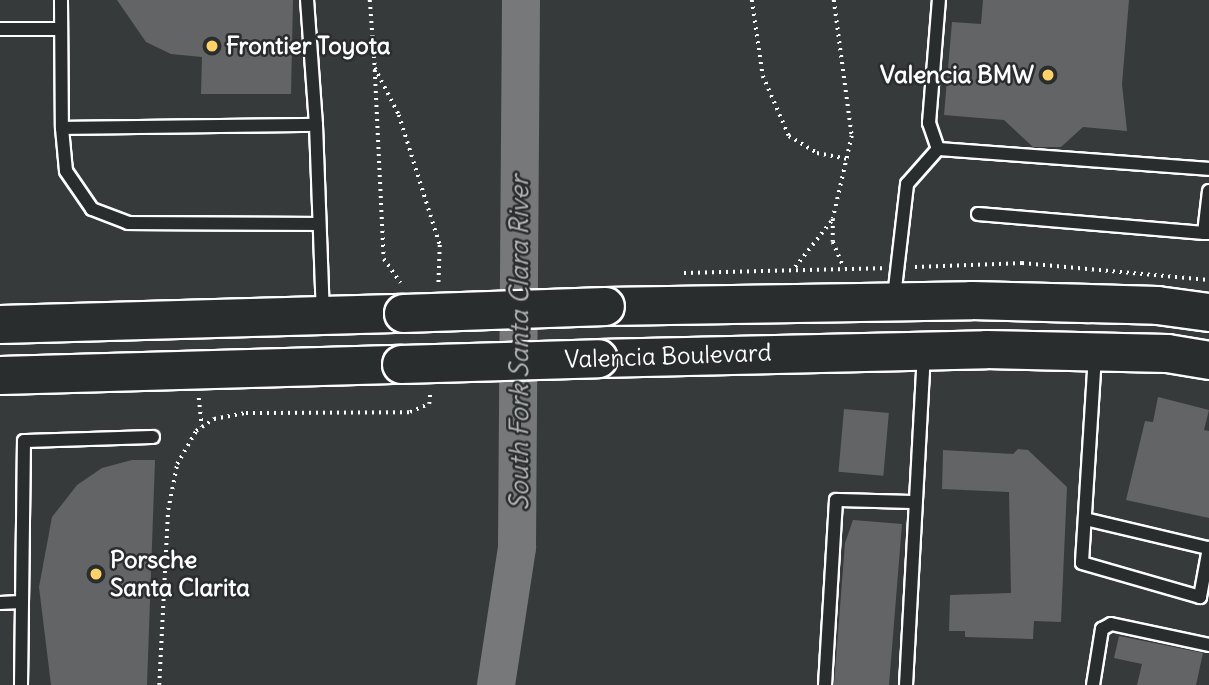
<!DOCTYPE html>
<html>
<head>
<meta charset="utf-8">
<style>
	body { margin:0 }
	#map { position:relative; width:1209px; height:685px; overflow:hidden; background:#373a3b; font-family:Delius,sans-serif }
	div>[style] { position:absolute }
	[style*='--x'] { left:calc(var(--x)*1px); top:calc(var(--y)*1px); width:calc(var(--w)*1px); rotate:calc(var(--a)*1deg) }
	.river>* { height:38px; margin:-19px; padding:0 19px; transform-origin:19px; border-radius:19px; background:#767879 }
	.building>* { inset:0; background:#636465; transform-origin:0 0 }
	.path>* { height:3.5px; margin-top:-1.75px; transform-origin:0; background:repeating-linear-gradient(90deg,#fff 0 2px,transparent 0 7px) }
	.roads { filter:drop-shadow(2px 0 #fff) drop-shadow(-2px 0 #fff) drop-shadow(0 2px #fff) drop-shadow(0 -2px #fff) }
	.lane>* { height:12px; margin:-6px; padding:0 6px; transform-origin:6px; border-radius:6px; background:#2a2d2e }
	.primary>* { height:37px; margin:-18.5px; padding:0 18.5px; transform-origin:18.5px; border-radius:18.5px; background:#2a2d2e }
	.bridges { filter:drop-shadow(2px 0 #fff) drop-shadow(-2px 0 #fff) drop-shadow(0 2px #fff) drop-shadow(0 -2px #fff) }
	.primary-bridge>* { height:37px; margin:-18.5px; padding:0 18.5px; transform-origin:18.5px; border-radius:18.5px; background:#2a2d2e }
	.dots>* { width:19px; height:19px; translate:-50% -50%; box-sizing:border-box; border:4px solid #2a2d2e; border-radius:50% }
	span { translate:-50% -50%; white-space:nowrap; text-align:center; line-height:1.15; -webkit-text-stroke:5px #2a2d2e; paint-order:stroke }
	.poi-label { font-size:24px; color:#fff; font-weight:700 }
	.left { translate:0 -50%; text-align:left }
	.right { translate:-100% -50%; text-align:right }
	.street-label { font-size:24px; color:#fff }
	.water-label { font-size:26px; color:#b4b5b5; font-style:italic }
</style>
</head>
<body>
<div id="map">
	<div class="river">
		<i style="--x:496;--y:685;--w:140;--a:-81.3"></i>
		<i style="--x:517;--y:547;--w:547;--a:-89.58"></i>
	</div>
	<div class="building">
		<i style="clip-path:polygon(117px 0,293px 0,291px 94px,201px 94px,202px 57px,171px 54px,146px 42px)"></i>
		<i style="clip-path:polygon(983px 0,1129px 0,1122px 84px,1127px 131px,1083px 127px,1061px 147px,1033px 147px,1004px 120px,944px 115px,952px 22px,981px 24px)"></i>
		<i style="clip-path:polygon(1158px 397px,1209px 410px,1204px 430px,1209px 431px,1209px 518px,1126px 500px,1145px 421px,1153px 422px)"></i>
		<i style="left:844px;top:409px;width:45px;height:63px;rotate:5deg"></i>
		<i style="clip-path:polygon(1018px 449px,1028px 450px,1067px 487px,1061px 622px,1034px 621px,1033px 639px,965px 637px,965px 631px,949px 631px,950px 595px,1011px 593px,1009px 492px,942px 489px,943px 450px,1013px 454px)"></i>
		<i style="clip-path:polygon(132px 460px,155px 460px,147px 685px,51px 685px,39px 587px,52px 517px,77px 485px,102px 468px)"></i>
		<i style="clip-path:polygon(853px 520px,902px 524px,889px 685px,834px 685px,845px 543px)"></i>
		<i style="clip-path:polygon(1119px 636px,1203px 653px,1196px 685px,1137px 685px,1142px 664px,1114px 658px)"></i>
	</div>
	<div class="path">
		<i style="--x:370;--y:0;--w:68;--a:85.8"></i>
		<i style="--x:375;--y:68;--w:53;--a:62.9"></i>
		<i style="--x:399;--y:115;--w:136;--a:72.5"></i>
		<i style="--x:440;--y:245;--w:38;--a:92"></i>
		<i style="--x:752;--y:0;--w:77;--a:81.8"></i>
		<i style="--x:763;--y:76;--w:65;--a:66.6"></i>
		<i style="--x:789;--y:136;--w:33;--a:31"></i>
		<i style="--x:817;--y:153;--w:33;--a:11"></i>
		<i style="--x:834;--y:0;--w:137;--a:82.5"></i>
		<i style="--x:852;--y:136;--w:85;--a:102.9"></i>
		<i style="--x:833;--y:219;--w:23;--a:90"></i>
		<i style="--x:833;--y:242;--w:28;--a:67"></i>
		<i style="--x:375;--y:70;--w:189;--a:87.3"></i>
		<i style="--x:384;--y:259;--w:29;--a:55"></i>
		<i style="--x:795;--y:267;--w:61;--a:-51.6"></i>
		<i style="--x:915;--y:267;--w:107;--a:-2.1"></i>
		<i style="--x:1022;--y:263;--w:188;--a:5.2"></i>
		<i style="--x:684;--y:273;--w:198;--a:-1.4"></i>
		<i style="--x:199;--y:398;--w:29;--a:84"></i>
		<i style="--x:159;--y:685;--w:175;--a:-87.1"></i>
		<i style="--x:168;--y:510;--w:47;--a:-78.9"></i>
		<i style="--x:177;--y:464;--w:38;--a:-60"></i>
		<i style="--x:196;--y:431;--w:22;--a:-34"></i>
		<i style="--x:214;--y:419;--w:33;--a:-11"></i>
		<i style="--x:246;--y:413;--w:164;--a:-0.3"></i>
		<i style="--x:410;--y:412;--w:21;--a:-23"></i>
		<i style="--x:429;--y:404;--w:12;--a:-85"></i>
	</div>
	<div class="roads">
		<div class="lane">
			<i style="--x:61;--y:0;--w:128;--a:89.6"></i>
			<i style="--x:62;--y:128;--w:254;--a:-0.7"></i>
			<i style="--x:316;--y:125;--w:125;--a:-94.1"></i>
			<i style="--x:0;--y:29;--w:61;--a:0"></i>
			<i style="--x:316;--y:125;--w:189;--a:87.9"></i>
			<i style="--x:62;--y:128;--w:43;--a:84.7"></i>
			<i style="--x:66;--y:171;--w:46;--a:55.6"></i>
			<i style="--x:92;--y:209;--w:39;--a:21"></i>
			<i style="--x:128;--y:223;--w:190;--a:0.3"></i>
			<i style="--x:938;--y:149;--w:28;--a:-109"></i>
			<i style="--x:929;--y:123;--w:123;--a:-85.4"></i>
			<i style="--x:1209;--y:191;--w:42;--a:96.8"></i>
			<i style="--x:1204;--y:233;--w:5;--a:0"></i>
			<i style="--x:978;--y:214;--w:227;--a:4.8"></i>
			<i style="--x:894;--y:297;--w:114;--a:-83.4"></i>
			<i style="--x:907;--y:184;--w:47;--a:-48.5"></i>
			<i style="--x:938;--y:149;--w:272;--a:4.2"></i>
			<i style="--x:1095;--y:355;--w:208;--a:93.6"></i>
			<i style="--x:1082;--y:563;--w:123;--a:16.1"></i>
			<i style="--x:1200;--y:597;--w:50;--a:-79.6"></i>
			<i style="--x:1085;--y:519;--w:126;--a:13.3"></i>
			<i style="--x:0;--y:603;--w:21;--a:-3"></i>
			<i style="--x:21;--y:685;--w:244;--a:-89.3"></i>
			<i style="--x:24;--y:441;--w:129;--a:-1.8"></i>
			<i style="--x:825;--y:685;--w:185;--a:-86.6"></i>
			<i style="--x:836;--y:500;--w:79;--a:1.5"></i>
			<i style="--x:906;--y:685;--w:332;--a:-86.9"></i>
			<i style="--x:1093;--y:685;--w:57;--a:-80.9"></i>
			<i style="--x:1102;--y:629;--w:10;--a:-29"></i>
			<i style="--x:1111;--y:624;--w:100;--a:12.1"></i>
		</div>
		<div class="primary">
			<i style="--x:605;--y:306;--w:366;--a:-0.9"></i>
			<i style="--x:971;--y:300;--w:186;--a:1.5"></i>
			<i style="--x:1157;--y:305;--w:52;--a:7.7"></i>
			<i style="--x:0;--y:324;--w:403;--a:-1.6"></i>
			<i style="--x:598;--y:358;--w:388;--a:-1.3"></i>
			<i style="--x:986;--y:349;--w:181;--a:1.3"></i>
			<i style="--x:1167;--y:353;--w:43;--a:9.5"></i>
			<i style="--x:0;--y:375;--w:401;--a:-1.6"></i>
		</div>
	</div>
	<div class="bridges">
		<div class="primary-bridge">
			<i style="--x:403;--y:313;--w:202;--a:-2"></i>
			<i style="--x:401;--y:364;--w:197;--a:-1.7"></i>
		</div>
	</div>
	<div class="dots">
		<i style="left:212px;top:46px;background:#ffd166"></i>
		<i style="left:1048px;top:75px;background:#ffd166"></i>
		<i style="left:96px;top:574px;background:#ffd166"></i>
	</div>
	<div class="poi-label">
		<span class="left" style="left:226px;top:46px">Frontier Toyota</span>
		<span class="right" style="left:1034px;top:75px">Valencia BMW</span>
		<span class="left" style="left:110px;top:574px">Porsche<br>Santa Clarita</span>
	</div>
	<div class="street-label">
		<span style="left:668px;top:356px;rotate:-2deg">Valencia Boulevard</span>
	</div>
	<div class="water-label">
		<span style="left:519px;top:343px;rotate:-90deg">South Fork Santa Clara River</span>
	</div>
</div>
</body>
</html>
